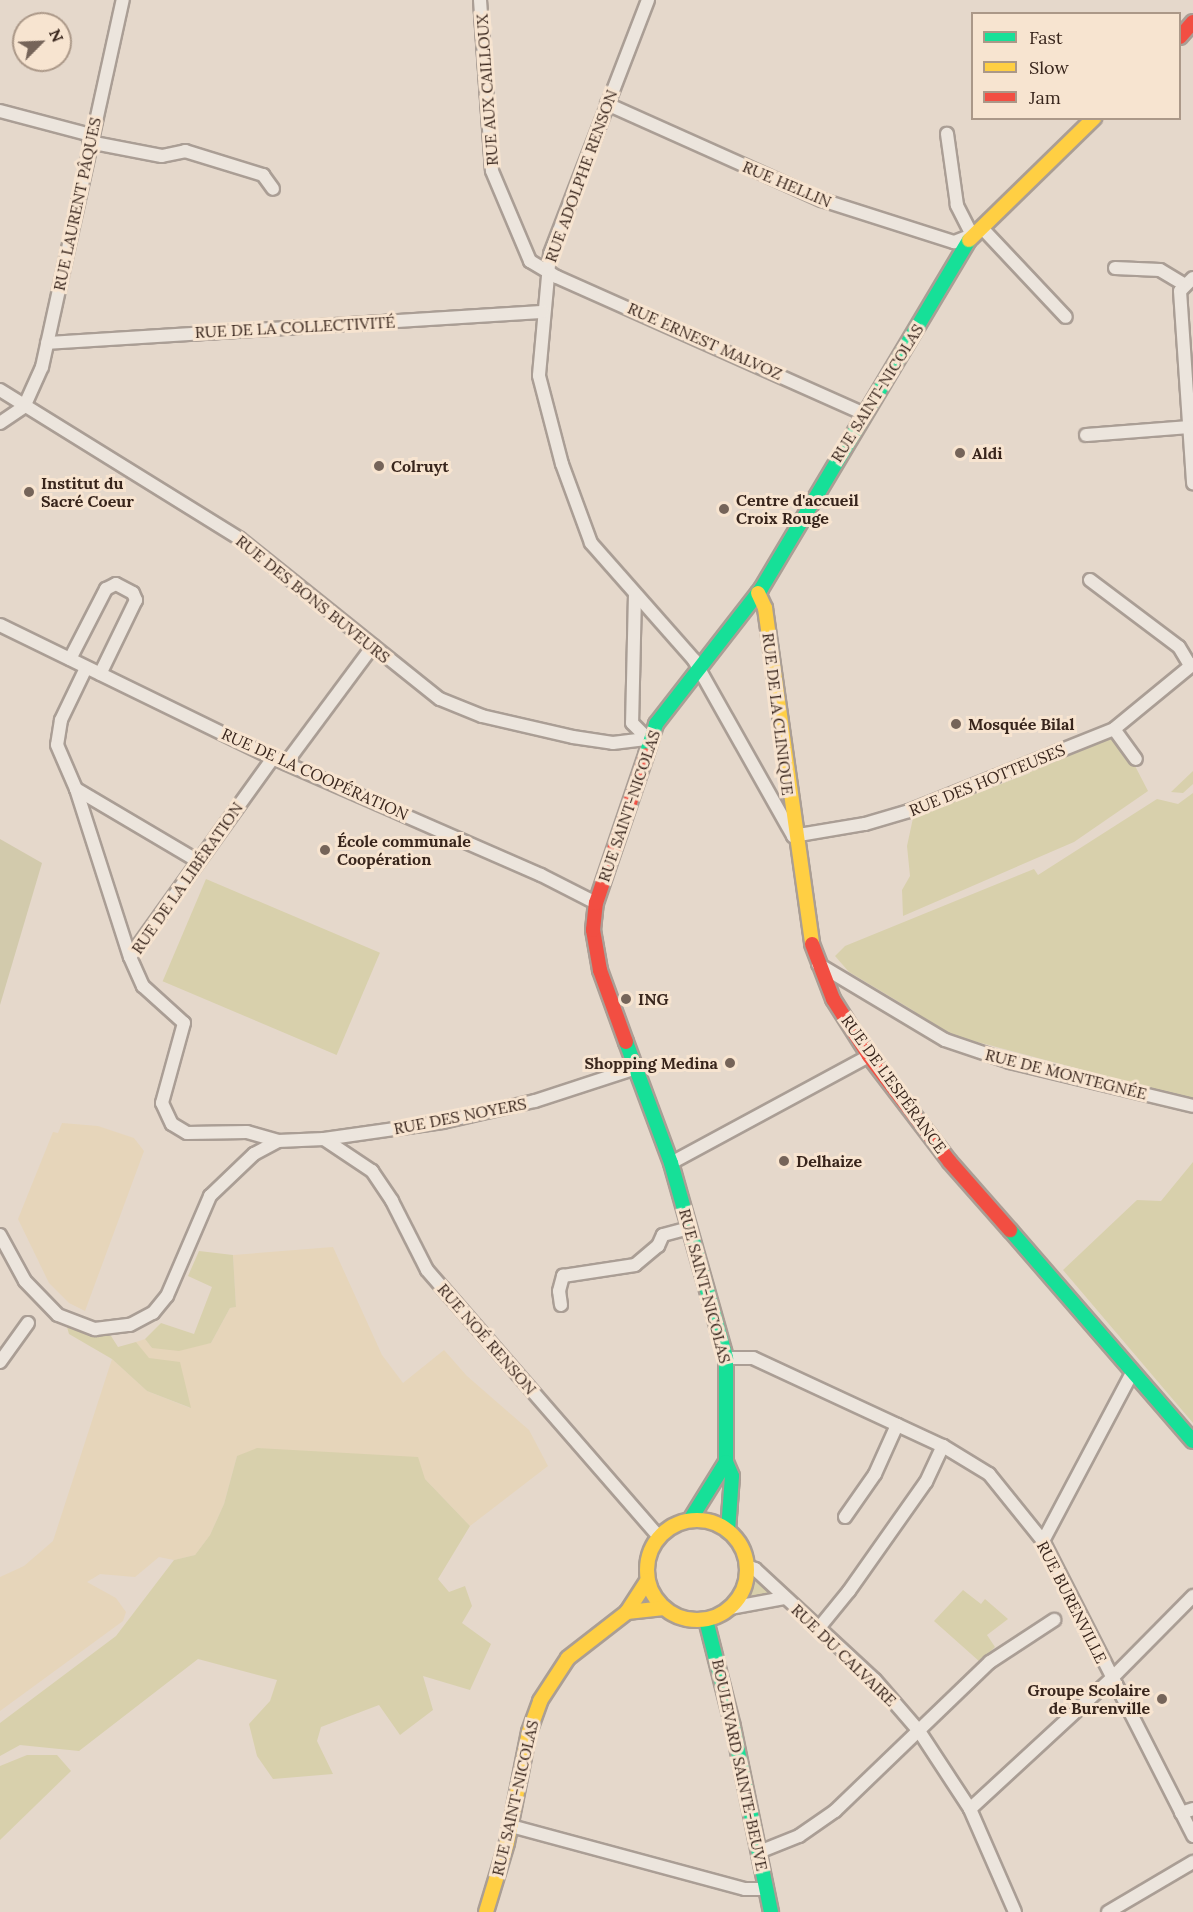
<!DOCTYPE html>
<html>
<head>
<meta charset="utf-8">
<style>
	body { margin:0 }
	#map { position:relative; width:1193px; height:1912px; overflow:hidden; background:#e5d8cb; font-family:Lora,serif }
	div>[style] { position:absolute }
	[style*='--x'] { left:calc(var(--x)*1px); top:calc(var(--y)*1px); width:calc(var(--w)*1px); rotate:calc(var(--a)*1deg) }
	.farmland>* { inset:0; background:#e6d5ba }
	.green>* { inset:0; background:#d8d0ac; transform-origin:0 0 }
	.cemetery>* { inset:0; background:#d2caac }
	.roads { filter:drop-shadow(2px 0 #aa9e95) drop-shadow(-2px 0 #aa9e95) drop-shadow(0 2px #aa9e95) drop-shadow(0 -2px #aa9e95) }
	.street>* { height:12px; margin:-6px; padding:0 6px; transform-origin:6px; border-radius:6px; background:#ece5dd }
	.fast>* { height:14px; margin:-7px; padding:0 7px; transform-origin:7px; border-radius:7px; background:#16e098 }
	.slow>* { height:14px; margin:-7px; padding:0 7px; transform-origin:7px; border-radius:7px; background:#ffcf43 }
	.slow>.ring { margin:-7px; padding:0; box-sizing:content-box; background:none; border:14px solid #ffcf43; border-radius:50% }
	.jam>* { height:14px; margin:-7px; padding:0 7px; transform-origin:7px; border-radius:7px; background:#f24e42 }
	.dots>* { width:16px; height:16px; translate:-50% -50%; box-sizing:border-box; border:3px solid #f7e4d0; border-radius:50% }
	span { translate:-50% -50%; white-space:nowrap; text-align:center; line-height:1.15; -webkit-text-stroke:6px #f7e4d0; paint-order:stroke }
	.street-label { font-size:16px; color:#38251c }
	.poi-label { font-size:16px; color:#38251c; font-weight:700 }
	.left { translate:0 -50%; text-align:left }
	.right { translate:-100% -50%; text-align:right }
	.legend { position:absolute; left:971px; top:12px; width:210px; height:108px; box-sizing:border-box; background:#f7e4d0; border:2px solid #ab9888; margin:0; padding:8px 10px; list-style:none; font-size:18px; color:#38251c }
	.legend li { display:flex; align-items:center; gap:12px; height:30px }
	.legend b { width:30px; border:2px solid #ab9888 }
	.north { position:absolute; left:12px; top:12px; width:60px; height:60px; box-sizing:border-box; background:#f7e4d0; border:2px solid #ab9888; border-radius:50%; rotate:66deg; font-size:16px; font-weight:700; line-height:24px; text-align:center; color:#38251c }
	.north::after { content:''; display:block; margin:auto; width:21px; height:27px; background:#756459; clip-path:polygon(50% 0,100% 100%,50% 72%,0 100%) }
</style>
</head>
<body>
<div id="map">
	<div class="farmland">
		<i style="clip-path:polygon(62px 1123px,98px 1126px,134px 1138px,144px 1151px,85px 1311px,69px 1303px,49px 1283px,18px 1219px,53px 1132px,58px 1133px)"></i>
		<i style="clip-path:polygon(333px 1247px,382px 1355px,403px 1383px,444px 1350px,467px 1376px,529px 1430px,548px 1466px,470px 1526px,425px 1479px,237px 1456px,224px 1504px,210px 1535px,195px 1555px,174px 1560px,159px 1557px,135px 1577px,100px 1574px,87px 1582px,116px 1598px,126px 1612px,123px 1621px,0 1711px,0 1577px,24px 1566px,53px 1541px,112px 1359px,147px 1391px,190px 1408px,162px 1362px,148px 1358px,136px 1342px,145px 1339px,152px 1348px,211px 1343px,230px 1308px,236px 1307px,233px 1255px)"></i>
	</div>
	<div class="green">
		<i style="clip-path:polygon(1112px 738px,1133px 762px,1148px 791px,1074px 842px,903px 916px,902px 890px,910px 876px,907px 846px,913px 818px,1030px 773px,1029px 770px,1102px 739px)"></i>
		<i style="clip-path:polygon(1193px 771px,1193px 784px,1183px 793px,1171px 792px)"></i>
		<i style="clip-path:polygon(1193px 793px,1193px 1099px,966px 1039px,918px 1021px,914px 1011px,849px 972px,835px 956px,845px 946px,1034px 869px,1038px 875px,1157px 799px,1178px 804px)"></i>
		<i style="left:206px;top:879px;width:189px;height:111px;rotate:23deg"></i>
		<i style="clip-path:polygon(1193px 1162px,1193px 1423px,1063px 1270px,1137px 1200px,1161px 1201px)"></i>
		<i style="clip-path:polygon(199px 1251px,233px 1255px,236px 1307px,230px 1308px,211px 1343px,179px 1351px,152px 1348px,145px 1339px,161px 1323px,194px 1334px,212px 1287px,188px 1276px)"></i>
		<i style="clip-path:polygon(67px 1327px,111px 1336px,118px 1347px,136px 1342px,149px 1358px,180px 1362px,191px 1408px,147px 1391px,112px 1359px,69px 1334px)"></i>
		<i style="clip-path:polygon(257px 1448px,418px 1457px,425px 1479px,470px 1526px,438px 1579px,449px 1592px,465px 1586px,472px 1606px,462px 1623px,491px 1644px,470px 1690px,423px 1676px,433px 1710px,400px 1735px,379px 1705px,321px 1727px,317px 1741px,333px 1774px,273px 1779px,257px 1756px,249px 1724px,270px 1701px,277px 1680px,198px 1659px,79px 1751px,20px 1745px,0 1756px,0 1723px,116px 1636px,174px 1560px,195px 1555px,210px 1535px,224px 1504px,237px 1456px)"></i>
		<i style="clip-path:polygon(754px 1579px,767px 1590px,769px 1594px,749px 1598px)"></i>
		<i style="clip-path:polygon(963px 1590px,981px 1604px,985px 1599px,1008px 1619px,987px 1635px,995px 1647px,980px 1662px,934px 1621px)"></i>
		<i style="clip-path:polygon(27px 1755px,57px 1755px,71px 1771px,0 1840px,0 1766px)"></i>
	</div>
	<div class="cemetery">
		<i style="clip-path:polygon(0 839px,42px 863px,0 1005px)"></i>
	</div>
	<div class="roads">
		<div class="street">
			<i style="--x:480;--y:0;--w:171;--a:86"></i>
			<i style="--x:492;--y:171;--w:98;--a:67.1"></i>
			<i style="--x:530;--y:261;--w:31;--a:31"></i>
			<i style="--x:557;--y:277;--w:336;--a:24"></i>
			<i style="--x:648;--y:0;--w:272;--a:111.1"></i>
			<i style="--x:550;--y:254;--w:122;--a:95.2"></i>
			<i style="--x:539;--y:376;--w:91;--a:75.4"></i>
			<i style="--x:562;--y:464;--w:84;--a:69.8"></i>
			<i style="--x:591;--y:543;--w:156;--a:48.6"></i>
			<i style="--x:694;--y:660;--w:202;--a:60.6"></i>
			<i style="--x:793;--y:836;--w:73;--a:-9.5"></i>
			<i style="--x:865;--y:824;--w:46;--a:-16.5"></i>
			<i style="--x:909;--y:811;--w:221;--a:-21.8"></i>
			<i style="--x:1114;--y:729;--w:102;--a:-39.4"></i>
			<i style="--x:607;--y:104;--w:235;--a:24.1"></i>
			<i style="--x:822;--y:200;--w:139;--a:17.7"></i>
			<i style="--x:954;--y:242;--w:19;--a:-21"></i>
			<i style="--x:972;--y:235;--w:34;--a:-117"></i>
			<i style="--x:957;--y:205;--w:72;--a:-98"></i>
			<i style="--x:0;--y:111;--w:94;--a:14.8"></i>
			<i style="--x:89;--y:142;--w:74;--a:10.9"></i>
			<i style="--x:162;--y:156;--w:24;--a:-12"></i>
			<i style="--x:185;--y:151;--w:82;--a:17.1"></i>
			<i style="--x:263;--y:175;--w:17;--a:54"></i>
			<i style="--x:982;--y:228;--w:122;--a:46.7"></i>
			<i style="--x:1115;--y:268;--w:45;--a:2.5"></i>
			<i style="--x:1160;--y:270;--w:29;--a:31"></i>
			<i style="--x:1193;--y:278;--w:18;--a:135"></i>
			<i style="--x:1180;--y:291;--w:193;--a:86.1"></i>
			<i style="--x:47;--y:343;--w:497;--a:-3.6"></i>
			<i style="--x:0;--y:390;--w:282;--a:31.8"></i>
			<i style="--x:240;--y:539;--w:256;--a:38.7"></i>
			<i style="--x:440;--y:699;--w:45;--a:22"></i>
			<i style="--x:482;--y:716;--w:93;--a:13"></i>
			<i style="--x:573;--y:737;--w:40;--a:8.5"></i>
			<i style="--x:613;--y:743;--w:35;--a:-7"></i>
			<i style="--x:0;--y:423;--w:29;--a:-34"></i>
			<i style="--x:24;--y:407;--w:44;--a:-65.8"></i>
			<i style="--x:42;--y:367;--w:376;--a:-77.6"></i>
			<i style="--x:1086;--y:435;--w:104;--a:-4.4"></i>
			<i style="--x:1090;--y:580;--w:111;--a:37"></i>
			<i style="--x:1179;--y:647;--w:21;--a:59"></i>
			<i style="--x:635;--y:594;--w:129;--a:91.3"></i>
			<i style="--x:632;--y:723;--w:23;--a:45"></i>
			<i style="--x:0;--y:625;--w:304;--a:26"></i>
			<i style="--x:273;--y:758;--w:292;--a:23.6"></i>
			<i style="--x:541;--y:875;--w:62;--a:27"></i>
			<i style="--x:70;--y:659;--w:79;--a:-62.8"></i>
			<i style="--x:106;--y:589;--w:11;--a:-27"></i>
			<i style="--x:116;--y:584;--w:19;--a:28"></i>
			<i style="--x:133;--y:593;--w:8;--a:67"></i>
			<i style="--x:136;--y:600;--w:82;--a:115.9"></i>
			<i style="--x:86;--y:668;--w:58;--a:115.7"></i>
			<i style="--x:61;--y:720;--w:25;--a:99"></i>
			<i style="--x:57;--y:745;--w:48;--a:66.6"></i>
			<i style="--x:76;--y:789;--w:176;--a:72.2"></i>
			<i style="--x:1114;--y:729;--w:37;--a:54"></i>
			<i style="--x:273;--y:758;--w:245;--a:125.7"></i>
			<i style="--x:130;--y:957;--w:32;--a:66"></i>
			<i style="--x:143;--y:986;--w:55;--a:42.1"></i>
			<i style="--x:184;--y:1023;--w:83;--a:105.4"></i>
			<i style="--x:162;--y:1103;--w:23;--a:65"></i>
			<i style="--x:172;--y:1124;--w:17;--a:31"></i>
			<i style="--x:187;--y:1133;--w:60;--a:-1"></i>
			<i style="--x:247;--y:1132;--w:32;--a:16"></i>
			<i style="--x:278;--y:1141;--w:46;--a:-2.5"></i>
			<i style="--x:324;--y:1139;--w:120;--a:-8.1"></i>
			<i style="--x:443;--y:1122;--w:94;--a:-12.9"></i>
			<i style="--x:535;--y:1101;--w:106;--a:-18.1"></i>
			<i style="--x:286;--y:763;--w:146;--a:-53.4"></i>
			<i style="--x:76;--y:789;--w:139;--a:30.6"></i>
			<i style="--x:818;--y:964;--w:148;--a:30.9"></i>
			<i style="--x:945;--y:1040;--w:69;--a:18.7"></i>
			<i style="--x:1010;--y:1062;--w:188;--a:13.5"></i>
			<i style="--x:324;--y:1139;--w:58;--a:33.7"></i>
			<i style="--x:372;--y:1171;--w:36;--a:56"></i>
			<i style="--x:392;--y:1201;--w:77;--a:63.1"></i>
			<i style="--x:427;--y:1270;--w:354;--a:49"></i>
			<i style="--x:671;--y:1163;--w:225;--a:-28.4"></i>
			<i style="--x:0;--y:1235;--w:52;--a:61.5"></i>
			<i style="--x:25;--y:1281;--w:47;--a:45.9"></i>
			<i style="--x:58;--y:1315;--w:40;--a:21"></i>
			<i style="--x:95;--y:1329;--w:35;--a:-7"></i>
			<i style="--x:130;--y:1325;--w:26;--a:-28"></i>
			<i style="--x:153;--y:1313;--w:22;--a:-51"></i>
			<i style="--x:167;--y:1296;--w:109;--a:-66.7"></i>
			<i style="--x:210;--y:1196;--w:61;--a:-43.7"></i>
			<i style="--x:254;--y:1154;--w:27;--a:-28"></i>
			<i style="--x:561;--y:1305;--w:14;--a:-98"></i>
			<i style="--x:559;--y:1291;--w:16;--a:-75"></i>
			<i style="--x:563;--y:1276;--w:73;--a:-8.7"></i>
			<i style="--x:635;--y:1265;--w:30;--a:-40"></i>
			<i style="--x:658;--y:1246;--w:12;--a:-66"></i>
			<i style="--x:663;--y:1235;--w:28;--a:-15"></i>
			<i style="--x:726;--y:1358;--w:27;--a:0"></i>
			<i style="--x:753;--y:1358;--w:209;--a:24.9"></i>
			<i style="--x:943;--y:1446;--w:54;--a:31.3"></i>
			<i style="--x:989;--y:1474;--w:86;--a:51.1"></i>
			<i style="--x:1043;--y:1541;--w:331;--a:63"></i>
			<i style="--x:0;--y:1362;--w:48;--a:-54.3"></i>
			<i style="--x:845;--y:1517;--w:52;--a:-55.1"></i>
			<i style="--x:875;--y:1474;--w:54;--a:-65.8"></i>
			<i style="--x:1043;--y:1541;--w:190;--a:-62.1"></i>
			<i style="--x:747;--y:1566;--w:9;--a:21"></i>
			<i style="--x:755;--y:1569;--w:163;--a:42.8"></i>
			<i style="--x:875;--y:1680;--w:67;--a:49.2"></i>
			<i style="--x:919;--y:1731;--w:93;--a:56.8"></i>
			<i style="--x:970;--y:1809;--w:112;--a:66.4"></i>
			<i style="--x:730;--y:1608;--w:55;--a:-10.5"></i>
			<i style="--x:818;--y:1629;--w:49;--a:-50.8"></i>
			<i style="--x:849;--y:1591;--w:133;--a:-54.8"></i>
			<i style="--x:926;--y:1482;--w:40;--a:-65"></i>
			<i style="--x:970;--y:1809;--w:192;--a:-42.7"></i>
			<i style="--x:1111;--y:1679;--w:117;--a:-45.3"></i>
			<i style="--x:1181;--y:1813;--w:13;--a:-18"></i>
			<i style="--x:511;--y:1826;--w:242;--a:15.1"></i>
			<i style="--x:745;--y:1889;--w:22;--a:0"></i>
			<i style="--x:759;--y:1852;--w:43;--a:-21.8"></i>
			<i style="--x:799;--y:1836;--w:44;--a:-34.8"></i>
			<i style="--x:835;--y:1811;--w:215;--a:-43.9"></i>
			<i style="--x:990;--y:1662;--w:77;--a:-33.3"></i>
			<i style="--x:1108;--y:1912;--w:99;--a:-30.5"></i>
		</div>
		<div class="fast">
			<i style="--x:646;--y:755;--w:33;--a:-72"></i>
			<i style="--x:656;--y:724;--w:171;--a:-52.1"></i>
			<i style="--x:761;--y:589;--w:406;--a:-59.2"></i>
			<i style="--x:626;--y:1042;--w:129;--a:69.6"></i>
			<i style="--x:671;--y:1163;--w:203;--a:74.2"></i>
			<i style="--x:726;--y:1358;--w:104;--a:90"></i>
			<i style="--x:726;--y:1462;--w:15;--a:67"></i>
			<i style="--x:732;--y:1476;--w:55;--a:94.2"></i>
			<i style="--x:1010;--y:1230;--w:279;--a:49.1"></i>
			<i style="--x:690;--y:1520;--w:68;--a:-58.2"></i>
			<i style="--x:706;--y:1620;--w:110;--a:75.8"></i>
			<i style="--x:733;--y:1727;--w:189;--a:78.4"></i>
		</div>
		<div class="slow">
			<i style="--x:969;--y:240;--w:175;--a:-44.3"></i>
			<i style="--x:758;--y:593;--w:17;--a:65"></i>
			<i style="--x:765;--y:608;--w:339;--a:82"></i>
			<i class="ring" style="left:647px;top:1520px;width:86px;height:86px"></i>
			<i style="--x:627;--y:1612;--w:37;--a:-6"></i>
			<i style="--x:486;--y:1912;--w:72;--a:-73.1"></i>
			<i style="--x:507;--y:1843;--w:113;--a:-78.8"></i>
			<i style="--x:529;--y:1732;--w:33;--a:-70"></i>
			<i style="--x:540;--y:1701;--w:51;--a:-56.9"></i>
			<i style="--x:568;--y:1658;--w:75;--a:-37.9"></i>
			<i style="--x:627;--y:1612;--w:38;--a:-57"></i>
		</div>
		<div class="jam">
			<i style="--x:1180;--y:37;--w:20;--a:-49"></i>
			<i style="--x:812;--y:944;--w:59;--a:69.1"></i>
			<i style="--x:833;--y:999;--w:67;--a:57.7"></i>
			<i style="--x:869;--y:1056;--w:133;--a:52.6"></i>
			<i style="--x:950;--y:1162;--w:91;--a:48.6"></i>
			<i style="--x:626;--y:1042;--w:77;--a:-109.9"></i>
			<i style="--x:600;--y:970;--w:41;--a:-99.9"></i>
			<i style="--x:593;--y:930;--w:27;--a:-84"></i>
			<i style="--x:596;--y:903;--w:156;--a:-71.3"></i>
		</div>
	</div>
	<div class="dots">
		<i style="left:960px;top:453px;background:#756459"></i>
		<i style="left:379px;top:466px;background:#756459"></i>
		<i style="left:29px;top:492px;background:#756459"></i>
		<i style="left:724px;top:509px;background:#756459"></i>
		<i style="left:956px;top:724px;background:#756459"></i>
		<i style="left:325px;top:850px;background:#756459"></i>
		<i style="left:626px;top:999px;background:#756459"></i>
		<i style="left:730px;top:1063px;background:#756459"></i>
		<i style="left:784px;top:1161px;background:#756459"></i>
		<i style="left:1162px;top:1699px;background:#756459"></i>
	</div>
	<div class="street-label">
		<span style="left:487px;top:90px;rotate:-94deg">RUE AUX CAILLOUX</span>
		<span style="left:581px;top:176px;rotate:-70deg">RUE ADOLPHE RENSON</span>
		<span style="left:787px;top:184px;rotate:23deg">RUE HELLIN</span>
		<span style="left:77px;top:204px;rotate:-78deg">RUE LAURENT PÂQUES</span>
		<span style="left:295px;top:327px;rotate:-3deg">RUE DE LA COLLECTIVITÉ</span>
		<span style="left:705px;top:341px;rotate:24deg">RUE ERNEST MALVOZ</span>
		<span style="left:877px;top:393px;rotate:-58deg">RUE SAINT-NICOLAS</span>
		<span style="left:313px;top:599px;rotate:39deg">RUE DES BONS BUVEURS</span>
		<span style="left:778px;top:714px;rotate:83deg">RUE DE LA CLINIQUE</span>
		<span style="left:315px;top:774px;rotate:24deg">RUE DE LA COOPÉRATION</span>
		<span style="left:987px;top:780px;rotate:-22deg">RUE DES HOTTEUSES</span>
		<span style="left:629px;top:806px;rotate:-71deg">RUE SAINT-NICOLAS</span>
		<span style="left:187px;top:878px;rotate:-55deg">RUE DE LA LIBÉRATION</span>
		<span style="left:1066px;top:1074px;rotate:14deg">RUE DE MONTEGNÉE</span>
		<span style="left:894px;top:1084px;rotate:54deg">RUE DE L'ESPÉRANCE</span>
		<span style="left:460px;top:1116px;rotate:-11deg">RUE DES NOYERS</span>
		<span style="left:705px;top:1286px;rotate:75deg">RUE SAINT-NICOLAS</span>
		<span style="left:487px;top:1339px;rotate:49deg">RUE NOÉ RENSON</span>
		<span style="left:1072px;top:1602px;rotate:63deg">RUE BURENVILLE</span>
		<span style="left:844px;top:1655px;rotate:44deg">RUE DU CALVAIRE</span>
		<span style="left:740px;top:1765px;rotate:78deg">BOULEVARD SAINTE-BEUVE</span>
		<span style="left:515px;top:1798px;rotate:-77deg">RUE SAINT-NICOLAS</span>
	</div>
	<div class="poi-label">
		<span class="left" style="left:972px;top:453px">Aldi</span>
		<span class="left" style="left:391px;top:466px">Colruyt</span>
		<span class="left" style="left:41px;top:492px">Institut du<br>Sacré Coeur</span>
		<span class="left" style="left:736px;top:509px">Centre d'accueil<br>Croix Rouge</span>
		<span class="left" style="left:968px;top:724px">Mosquée Bilal</span>
		<span class="left" style="left:337px;top:850px">École communale<br>Coopération</span>
		<span class="left" style="left:638px;top:999px">ING</span>
		<span class="right" style="left:718px;top:1063px">Shopping Medina</span>
		<span class="left" style="left:796px;top:1161px">Delhaize</span>
		<span class="right" style="left:1150px;top:1699px">Groupe Scolaire<br>de Burenville</span>
	</div>
	<ul class="legend">
	<li><b style="height:8px;background:#16e098"></b>Fast</li>
	<li><b style="height:8px;background:#ffcf43"></b>Slow</li>
	<li><b style="height:8px;background:#f24e42"></b>Jam</li>
	</ul>
	<div class="north">N</div>
</div>
</body>
</html>
